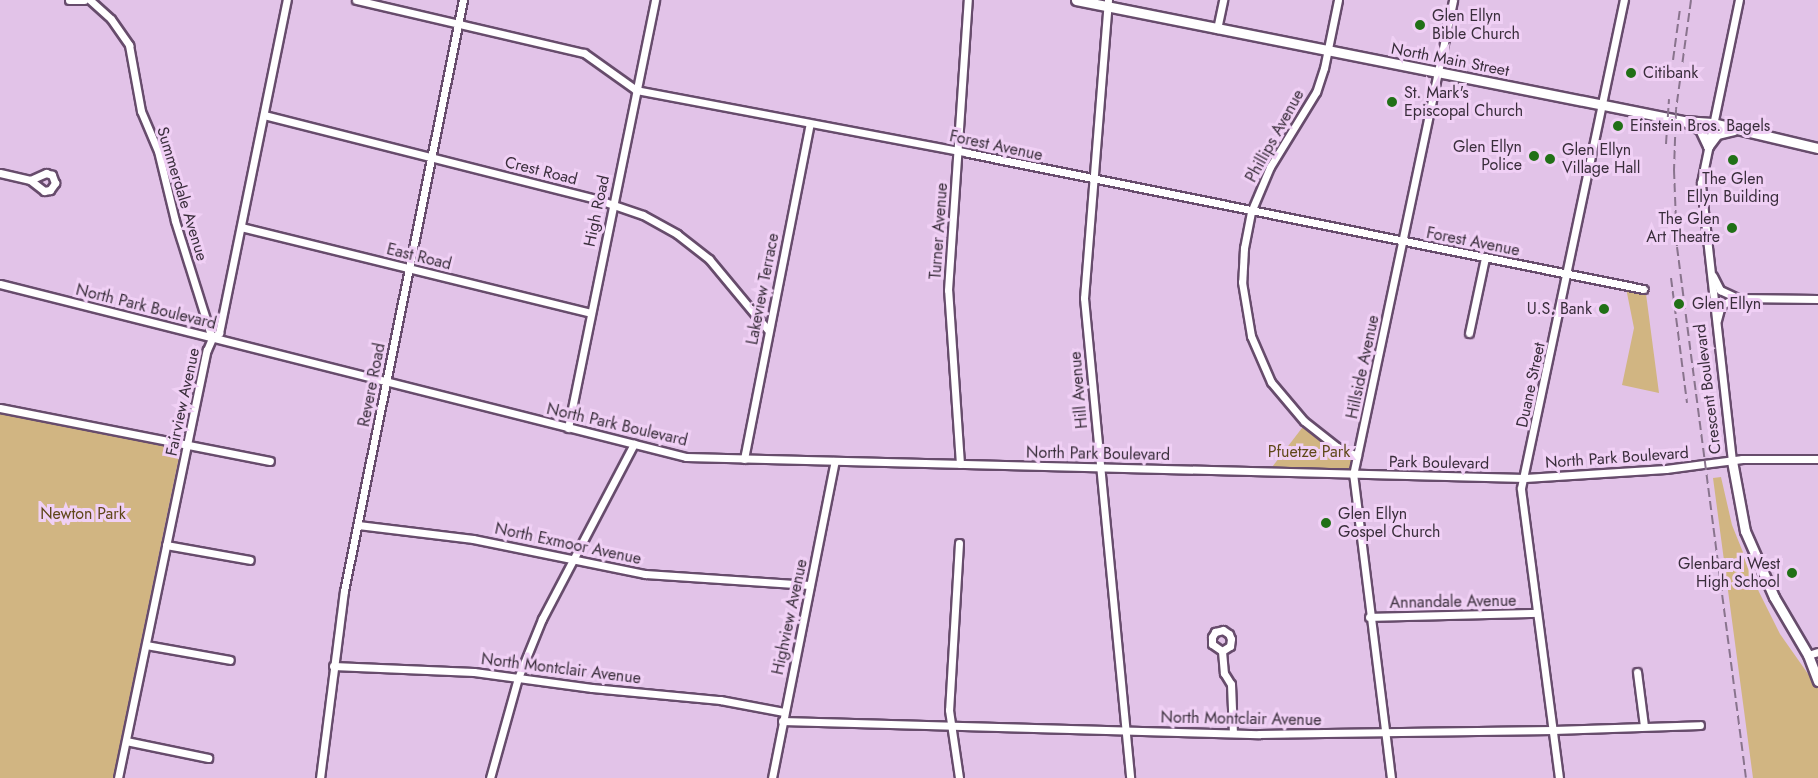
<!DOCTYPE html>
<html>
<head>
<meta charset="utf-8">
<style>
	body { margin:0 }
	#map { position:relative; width:1818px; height:778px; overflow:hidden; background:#e2c3e8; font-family:Jost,sans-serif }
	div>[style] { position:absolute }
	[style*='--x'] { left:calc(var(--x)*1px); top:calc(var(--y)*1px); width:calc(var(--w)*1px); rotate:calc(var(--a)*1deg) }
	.green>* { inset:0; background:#d1b582 }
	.roads { filter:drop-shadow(2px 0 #674c6c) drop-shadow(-2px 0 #674c6c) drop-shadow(0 2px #674c6c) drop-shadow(0 -2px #674c6c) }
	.minor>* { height:7px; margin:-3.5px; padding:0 3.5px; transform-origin:3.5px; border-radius:3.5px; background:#fff }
	.tertiary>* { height:9px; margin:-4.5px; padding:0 4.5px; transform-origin:4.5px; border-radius:4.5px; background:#fff }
	.rail>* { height:2px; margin-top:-1px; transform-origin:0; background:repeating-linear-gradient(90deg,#89748d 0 9px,transparent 0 13.5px) }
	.dots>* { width:16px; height:16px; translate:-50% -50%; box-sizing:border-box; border:3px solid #f0d0f5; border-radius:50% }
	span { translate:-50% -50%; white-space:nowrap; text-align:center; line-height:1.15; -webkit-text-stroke:6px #f0d0f5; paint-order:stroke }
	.poi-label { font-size:16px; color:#392d3b }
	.left { translate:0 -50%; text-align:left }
	.right { translate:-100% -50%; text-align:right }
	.street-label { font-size:16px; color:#392d3b }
	.park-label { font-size:16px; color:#5f4719 }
</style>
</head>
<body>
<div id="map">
	<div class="green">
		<i style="clip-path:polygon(1626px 288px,1646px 294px,1659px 393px,1622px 385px,1634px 328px)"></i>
		<i style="clip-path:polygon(0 412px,172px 446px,180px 452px,113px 778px,0 778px)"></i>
		<i style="clip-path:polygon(1305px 424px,1353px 459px,1350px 473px,1269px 471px)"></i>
		<i style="clip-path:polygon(1721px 477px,1732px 525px,1759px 592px,1780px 634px,1818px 688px,1818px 778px,1753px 778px,1713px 478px)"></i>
	</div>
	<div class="roads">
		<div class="minor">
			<i style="--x:69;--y:0;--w:15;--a:0"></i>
			<i style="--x:90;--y:0;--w:28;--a:42"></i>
			<i style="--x:111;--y:19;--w:32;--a:55"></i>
			<i style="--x:129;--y:45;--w:67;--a:79.7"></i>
			<i style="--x:141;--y:111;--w:43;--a:67"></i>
			<i style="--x:158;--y:151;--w:72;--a:76.3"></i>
			<i style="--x:175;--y:221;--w:123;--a:72.5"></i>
			<i style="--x:356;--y:0;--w:234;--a:13.1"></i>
			<i style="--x:584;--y:53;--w:64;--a:35.4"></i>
			<i style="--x:636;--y:90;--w:338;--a:10.7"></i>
			<i style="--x:968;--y:153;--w:689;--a:11.39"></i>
			<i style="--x:1108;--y:0;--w:299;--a:94.6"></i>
			<i style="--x:1084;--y:298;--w:482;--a:84.5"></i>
			<i style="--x:1338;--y:0;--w:69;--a:101.6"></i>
			<i style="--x:1324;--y:68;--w:25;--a:108"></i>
			<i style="--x:1316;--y:92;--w:88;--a:121.5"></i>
			<i style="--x:1270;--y:167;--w:49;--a:112.9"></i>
			<i style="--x:1251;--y:212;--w:37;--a:101"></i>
			<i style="--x:1244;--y:248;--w:34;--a:93"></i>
			<i style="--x:1242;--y:282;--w:55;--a:80.5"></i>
			<i style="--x:1251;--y:336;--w:50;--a:66.5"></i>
			<i style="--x:1271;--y:382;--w:51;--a:49.8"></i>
			<i style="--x:1304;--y:421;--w:42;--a:38.2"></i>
			<i style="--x:1337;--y:447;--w:22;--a:24"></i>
			<i style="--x:1217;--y:29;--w:30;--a:-78"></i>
			<i style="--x:264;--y:115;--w:346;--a:14.2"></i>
			<i style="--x:599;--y:200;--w:46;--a:18.8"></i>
			<i style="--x:643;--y:215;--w:39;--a:29"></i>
			<i style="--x:677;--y:234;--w:41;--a:38"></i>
			<i style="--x:709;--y:259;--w:92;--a:50.3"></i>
			<i style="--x:0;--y:173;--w:31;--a:13"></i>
			<i style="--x:30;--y:180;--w:18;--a:38"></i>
			<i style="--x:44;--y:191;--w:6;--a:-9"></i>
			<i style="--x:50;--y:190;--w:9;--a:-54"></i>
			<i style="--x:55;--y:183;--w:9;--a:-111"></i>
			<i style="--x:52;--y:175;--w:6;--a:-162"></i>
			<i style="--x:46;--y:173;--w:17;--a:156"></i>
			<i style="--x:241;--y:227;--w:359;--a:13.8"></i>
			<i style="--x:1713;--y:276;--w:16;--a:63"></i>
			<i style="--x:1720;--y:290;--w:19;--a:25"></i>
			<i style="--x:0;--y:284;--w:707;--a:14.15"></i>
			<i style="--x:686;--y:457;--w:839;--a:1.43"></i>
			<i style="--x:1525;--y:478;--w:141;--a:-3.7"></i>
			<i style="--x:1666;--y:469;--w:77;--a:-7.5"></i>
			<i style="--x:1742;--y:459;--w:76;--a:0"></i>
			<i style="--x:1717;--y:320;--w:16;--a:-75"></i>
			<i style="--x:1721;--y:305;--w:17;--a:-24"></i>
			<i style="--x:1737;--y:298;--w:81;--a:0.7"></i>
			<i style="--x:1469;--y:333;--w:77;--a:-78"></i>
			<i style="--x:0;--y:408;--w:275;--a:11.1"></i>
			<i style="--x:568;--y:428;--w:437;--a:-78.5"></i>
			<i style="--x:744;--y:459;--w:341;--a:-78.9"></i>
			<i style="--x:1732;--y:461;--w:280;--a:-96.4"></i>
			<i style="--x:1701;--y:183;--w:187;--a:-78.3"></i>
			<i style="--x:960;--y:464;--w:174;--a:-93.9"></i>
			<i style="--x:948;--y:290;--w:291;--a:-86.1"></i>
			<i style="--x:358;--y:525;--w:116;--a:6.9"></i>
			<i style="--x:473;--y:539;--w:176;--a:11.5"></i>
			<i style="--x:645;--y:574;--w:165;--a:3.8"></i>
			<i style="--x:959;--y:543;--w:167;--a:93.4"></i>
			<i style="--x:949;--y:710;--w:69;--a:81.6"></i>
			<i style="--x:166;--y:545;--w:85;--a:10.1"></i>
			<i style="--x:1369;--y:617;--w:168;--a:-1.4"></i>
			<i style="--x:146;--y:645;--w:85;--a:10.1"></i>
			<i style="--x:1222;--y:651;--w:12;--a:-145"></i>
			<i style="--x:1212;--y:644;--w:7;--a:-90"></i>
			<i style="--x:1212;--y:637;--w:6;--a:-59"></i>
			<i style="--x:1215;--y:632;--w:8;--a:-14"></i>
			<i style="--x:1223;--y:630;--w:7;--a:34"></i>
			<i style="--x:1229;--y:634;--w:5;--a:68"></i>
			<i style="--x:1231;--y:639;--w:7;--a:98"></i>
			<i style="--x:1230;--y:646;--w:9;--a:148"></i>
			<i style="--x:1222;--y:651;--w:22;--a:85"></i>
			<i style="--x:1224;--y:673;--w:13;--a:58"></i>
			<i style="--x:1231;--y:684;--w:49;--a:87.7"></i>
			<i style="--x:1808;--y:655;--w:10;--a:-17"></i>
			<i style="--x:333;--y:666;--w:141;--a:2.4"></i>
			<i style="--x:474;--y:672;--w:119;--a:7.7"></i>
			<i style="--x:592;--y:688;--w:129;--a:5.4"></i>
			<i style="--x:720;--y:700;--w:65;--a:10.6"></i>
			<i style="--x:1637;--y:672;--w:54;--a:82.6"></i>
			<i style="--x:782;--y:721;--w:477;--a:1.6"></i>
			<i style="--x:1259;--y:734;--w:294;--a:-0.8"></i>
			<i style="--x:1553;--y:730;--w:147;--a:-1.9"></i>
			<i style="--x:126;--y:741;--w:84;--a:11.7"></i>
			<i style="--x:118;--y:778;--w:437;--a:-78.3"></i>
			<i style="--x:207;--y:350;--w:13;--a:-67"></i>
			<i style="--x:212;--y:338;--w:9;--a:-36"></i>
			<i style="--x:219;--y:333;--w:340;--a:-78.5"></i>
			<i style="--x:320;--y:778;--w:189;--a:-82.7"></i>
			<i style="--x:344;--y:591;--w:603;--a:-78.62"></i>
			<i style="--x:490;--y:778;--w:104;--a:-74.4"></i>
			<i style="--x:518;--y:678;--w:64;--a:-67.9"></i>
			<i style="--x:542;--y:619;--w:198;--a:-62.3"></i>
			<i style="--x:772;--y:778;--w:323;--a:-78.8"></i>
			<i style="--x:1391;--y:778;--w:305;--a:-97.1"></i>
			<i style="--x:1353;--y:475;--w:485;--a:-78.1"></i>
			<i style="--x:1559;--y:778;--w:292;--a:-97.5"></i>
			<i style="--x:1521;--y:488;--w:499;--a:-78.1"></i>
		</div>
		<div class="tertiary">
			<i style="--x:1076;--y:0;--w:620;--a:11.26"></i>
			<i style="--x:1684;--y:121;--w:28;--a:4"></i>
			<i style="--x:1712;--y:123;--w:109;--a:13.3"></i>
			<i style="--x:1686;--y:122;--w:16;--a:27"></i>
			<i style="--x:1700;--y:129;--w:19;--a:65"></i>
			<i style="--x:1708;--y:146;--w:15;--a:-53"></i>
			<i style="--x:1717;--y:134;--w:17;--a:-13"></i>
			<i style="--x:1732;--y:461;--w:71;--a:79.5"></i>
			<i style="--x:1745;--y:531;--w:72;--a:66.3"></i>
			<i style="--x:1774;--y:597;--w:67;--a:59.6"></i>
			<i style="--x:1808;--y:655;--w:28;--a:69"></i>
		</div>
	</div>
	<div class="rail">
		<i style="--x:1691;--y:0;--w:111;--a:97.8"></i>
		<i style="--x:1676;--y:110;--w:60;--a:91.9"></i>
		<i style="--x:1674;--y:170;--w:77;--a:87.8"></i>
		<i style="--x:1677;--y:247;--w:535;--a:82.6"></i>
		<i style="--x:1673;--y:60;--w:51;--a:-82.2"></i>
		<i style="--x:1666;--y:144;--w:45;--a:-86.2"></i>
		<i style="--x:1671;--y:278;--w:126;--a:82.7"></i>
	</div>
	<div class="dots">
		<i style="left:1420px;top:25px;background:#217017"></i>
		<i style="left:1631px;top:73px;background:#217017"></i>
		<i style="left:1392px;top:102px;background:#217017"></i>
		<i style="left:1618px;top:126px;background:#217017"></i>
		<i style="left:1534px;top:156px;background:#217017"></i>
		<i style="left:1550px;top:159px;background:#217017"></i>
		<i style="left:1733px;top:160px;background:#217017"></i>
		<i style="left:1732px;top:228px;background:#217017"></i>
		<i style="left:1679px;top:304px;background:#217017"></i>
		<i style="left:1604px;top:309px;background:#217017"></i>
		<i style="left:1326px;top:523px;background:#217017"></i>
		<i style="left:1792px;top:573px;background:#217017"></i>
	</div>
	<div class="poi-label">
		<span class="left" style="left:1432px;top:25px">Glen Ellyn<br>Bible Church</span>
		<span class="left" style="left:1643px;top:73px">Citibank</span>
		<span class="left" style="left:1404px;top:102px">St. Mark's<br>Episcopal Church</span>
		<span class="left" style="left:1630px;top:126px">Einstein Bros. Bagels</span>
		<span class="right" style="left:1522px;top:156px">Glen Ellyn<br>Police</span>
		<span class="left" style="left:1562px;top:159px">Glen Ellyn<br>Village Hall</span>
		<span style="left:1733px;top:188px">The Glen<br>Ellyn Building</span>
		<span class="right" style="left:1720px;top:228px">The Glen<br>Art Theatre</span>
		<span class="left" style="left:1692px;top:304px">Glen Ellyn</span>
		<span class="right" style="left:1592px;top:309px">U.S. Bank</span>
		<span class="left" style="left:1338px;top:523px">Glen Ellyn<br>Gospel Church</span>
		<span class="right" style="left:1780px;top:573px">Glenbard West<br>High School</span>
	</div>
	<div class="street-label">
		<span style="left:1450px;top:60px;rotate:11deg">North Main Street</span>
		<span style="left:1275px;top:136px;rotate:-61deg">Phillips Avenue</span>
		<span style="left:996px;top:146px;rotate:12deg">Forest Avenue</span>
		<span style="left:541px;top:171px;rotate:14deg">Crest Road</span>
		<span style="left:182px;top:194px;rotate:73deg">Summerdale Avenue</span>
		<span style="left:597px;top:211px;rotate:-78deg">High Road</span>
		<span style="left:939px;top:231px;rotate:-86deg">Turner Avenue</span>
		<span style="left:1473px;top:242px;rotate:11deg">Forest Avenue</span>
		<span style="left:419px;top:257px;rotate:14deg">East Road</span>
		<span style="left:763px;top:289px;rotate:-79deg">Lakeview Terrace</span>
		<span style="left:146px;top:307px;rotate:14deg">North Park Boulevard</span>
		<span style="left:1363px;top:367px;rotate:-78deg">Hillside Avenue</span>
		<span style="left:372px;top:385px;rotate:-79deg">Revere Road</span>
		<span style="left:1531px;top:385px;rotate:-78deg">Duane Street</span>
		<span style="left:1708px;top:389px;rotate:-97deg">Crescent Boulevard</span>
		<span style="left:1079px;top:390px;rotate:-95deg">Hill Avenue</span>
		<span style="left:183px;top:402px;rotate:-78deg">Fairview Avenue</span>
		<span style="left:617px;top:425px;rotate:13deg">North Park Boulevard</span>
		<span style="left:1098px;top:454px;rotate:1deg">North Park Boulevard</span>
		<span style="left:1617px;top:458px;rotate:-4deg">North Park Boulevard</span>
		<span style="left:1439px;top:463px;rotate:1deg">Park Boulevard</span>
		<span style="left:568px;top:544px;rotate:12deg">North Exmoor Avenue</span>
		<span style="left:1453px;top:602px;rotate:-1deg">Annandale Avenue</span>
		<span style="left:790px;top:617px;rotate:-78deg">Highview Avenue</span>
		<span style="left:561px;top:669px;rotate:7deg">North Montclair Avenue</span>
		<span style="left:1241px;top:719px;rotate:1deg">North Montclair Avenue</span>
	</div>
	<div class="park-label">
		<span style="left:1309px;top:452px">Pfuetze Park</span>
		<span style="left:83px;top:514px">Newton Park</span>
	</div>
</div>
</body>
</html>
